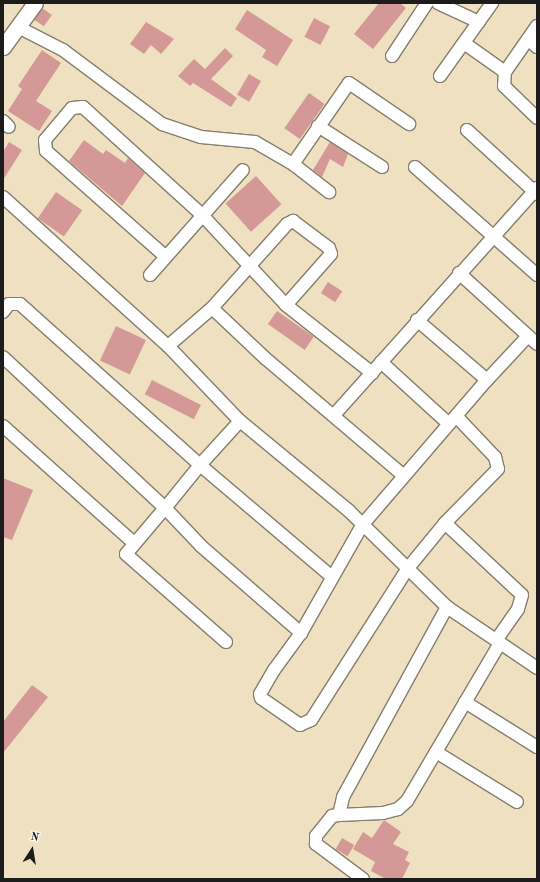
<!DOCTYPE html>
<html>
<head>
<meta charset="utf-8">
<style>
	body { margin:0 }
	#map { position:relative; width:540px; height:882px; overflow:hidden; background:#eee0c0; font-family:"Old Standard TT",serif }
	div>[style] { position:absolute }
	[style*='--x'] { left:calc(var(--x)*1px); top:calc(var(--y)*1px); width:calc(var(--w)*1px); rotate:calc(var(--a)*1deg) }
	.building>* { inset:0; background:#d49996; transform-origin:0 0 }
	.roads { filter:drop-shadow(1px 0 #857e6e) drop-shadow(-1px 0 #857e6e) drop-shadow(0 1px #857e6e) drop-shadow(0 -1px #857e6e) }
	.minor>* { height:12px; margin:-6px; padding:0 6px; transform-origin:6px; border-radius:6px; background:#fff }
	.tertiary>* { height:15px; margin:-7.5px; padding:0 7.5px; transform-origin:7.5px; border-radius:7.5px; background:#fff }
	span { translate:-50% -50%; white-space:nowrap; text-align:center; line-height:1.15; -webkit-text-stroke:3.5px #f7f3e8; paint-order:stroke }
	.frame { position:absolute; inset:0; border:4px solid #1c1c1c; pointer-events:none }
	.north { position:absolute; left:12px; top:830px; width:40px; height:40px; -webkit-text-stroke:3px #f7f3e8; paint-order:stroke; rotate:12deg; font-size:11px; font-weight:700; line-height:16px; text-align:center; color:#1c1c1c }
	.north::after { content:''; display:block; margin:auto; width:14px; height:18px; background:#1c1c1c; clip-path:polygon(50% 0,100% 100%,50% 72%,0 100%) }
</style>
</head>
<body>
<div id="map">
	<div class="building">
		<i style="clip-path:polygon(379px 3px,400px 3px,406px 8px,373px 49px,354px 34px)"></i>
		<i style="left:42px;top:8px;width:12px;height:14px;rotate:35deg"></i>
		<i style="clip-path:polygon(247px 10px,293px 40px,277px 66px,262px 57px,266px 50px,235px 29px)"></i>
		<i style="left:314px;top:18px;width:18px;height:21px;rotate:27deg"></i>
		<i style="clip-path:polygon(146px 22px,174px 39px,161px 54px,151px 45px,144px 54px,130px 44px)"></i>
		<i style="clip-path:polygon(225px 48px,233px 56px,211px 79px,237px 98px,231px 107px,193px 83px,190px 86px,178px 76px,194px 59px,205px 69px)"></i>
		<i style="clip-path:polygon(42px 50px,61px 63px,36px 101px,52px 111px,39px 131px,8px 111px,22px 89px,18px 86px)"></i>
		<i style="left:249px;top:74px;width:14px;height:24px;rotate:30deg"></i>
		<i style="left:309px;top:93px;width:19px;height:43px;rotate:35deg"></i>
		<i style="clip-path:polygon(84px 140px,103px 154px,106px 150px,125px 163px,128px 158px,145px 173px,122px 206px,69px 161px)"></i>
		<i style="clip-path:polygon(9px 142px,22px 150px,3px 180px,3px 152px)"></i>
		<i style="clip-path:polygon(330px 142px,348px 154px,343px 167px,330px 159px,322px 177px,313px 170px)"></i>
		<i style="left:256px;top:176px;width:38px;height:41px;rotate:48deg"></i>
		<i style="left:56px;top:192px;width:32px;height:32px;rotate:35deg"></i>
		<i style="left:328px;top:282px;width:17px;height:13px;rotate:33deg"></i>
		<i style="left:277px;top:311px;width:45px;height:16px;rotate:35deg"></i>
		<i style="left:116px;top:326px;width:33px;height:38px;rotate:25deg"></i>
		<i style="left:152px;top:380px;width:55px;height:16px;rotate:27deg"></i>
		<i style="clip-path:polygon(3px 478px,33px 490px,12px 540px,3px 537px)"></i>
		<i style="clip-path:polygon(32px 685px,48px 697px,3px 753px,3px 722px)"></i>
		<i style="clip-path:polygon(384px 820px,401px 832px,393px 844px,409px 852px,405px 860px,410px 863px,402px 879px,386px 879px,371px 871px,375px 862px,353px 849px,363px 832px,372px 838px)"></i>
		<i style="left:342px;top:838px;width:14px;height:13px;rotate:30deg"></i>
	</div>
	<div class="roads">
		<div class="minor">
			<i style="--x:438;--y:3;--w:45;--a:24.9"></i>
			<i style="--x:537;--y:26;--w:56;--a:124.8"></i>
			<i style="--x:505;--y:72;--w:14;--a:94"></i>
			<i style="--x:504;--y:86;--w:46;--a:44.1"></i>
			<i style="--x:18;--y:27;--w:51;--a:27.1"></i>
			<i style="--x:63;--y:50;--w:124;--a:36.8"></i>
			<i style="--x:162;--y:124;--w:41;--a:18.4"></i>
			<i style="--x:201;--y:137;--w:54;--a:5.3"></i>
			<i style="--x:255;--y:142;--w:44;--a:30.1"></i>
			<i style="--x:293;--y:164;--w:46;--a:37.9"></i>
			<i style="--x:528;--y:39;--w:12;--a:42"></i>
			<i style="--x:464;--y:43;--w:50;--a:35.3"></i>
			<i style="--x:392;--y:56;--w:64;--a:-56.6"></i>
			<i style="--x:440;--y:76;--w:90;--a:-54.5"></i>
			<i style="--x:3;--y:121;--w:8;--a:45"></i>
			<i style="--x:318;--y:126;--w:76;--a:32.6"></i>
			<i style="--x:467;--y:130;--w:95;--a:42.4"></i>
			<i style="--x:293;--y:164;--w:98;--a:-55.3"></i>
			<i style="--x:349;--y:83;--w:73;--a:34.3"></i>
			<i style="--x:415;--y:167;--w:163;--a:41.5"></i>
			<i style="--x:3;--y:197;--w:222;--a:42.1"></i>
			<i style="--x:168;--y:346;--w:104;--a:46.2"></i>
			<i style="--x:240;--y:421;--w:141;--a:39.5"></i>
			<i style="--x:349;--y:511;--w:137;--a:44.4"></i>
			<i style="--x:447;--y:607;--w:109;--a:34.1"></i>
			<i style="--x:166;--y:257;--w:160;--a:-138.5"></i>
			<i style="--x:46;--y:151;--w:11;--a:-95"></i>
			<i style="--x:45;--y:140;--w:42;--a:-49.8"></i>
			<i style="--x:72;--y:108;--w:11;--a:-5"></i>
			<i style="--x:83;--y:107;--w:162;--a:42.2"></i>
			<i style="--x:203;--y:216;--w:122;--a:47"></i>
			<i style="--x:286;--y:305;--w:110;--a:38.3"></i>
			<i style="--x:459;--y:273;--w:105;--a:42.3"></i>
			<i style="--x:150;--y:275;--w:140;--a:-48.5"></i>
			<i style="--x:212;--y:308;--w:73;--a:43.3"></i>
			<i style="--x:265;--y:358;--w:182;--a:40.3"></i>
			<i style="--x:3;--y:312;--w:10;--a:-53"></i>
			<i style="--x:9;--y:304;--w:11;--a:0"></i>
			<i style="--x:20;--y:304;--w:241;--a:41.8"></i>
			<i style="--x:200;--y:465;--w:55;--a:129.1"></i>
			<i style="--x:165;--y:508;--w:221;--a:-137"></i>
			<i style="--x:417;--y:320;--w:92;--a:40.6"></i>
			<i style="--x:168;--y:346;--w:58;--a:-40.8"></i>
			<i style="--x:212;--y:308;--w:113;--a:-48.2"></i>
			<i style="--x:287;--y:224;--w:7;--a:-27"></i>
			<i style="--x:293;--y:221;--w:45;--a:36.9"></i>
			<i style="--x:329;--y:248;--w:6;--a:72"></i>
			<i style="--x:331;--y:254;--w:68;--a:131.4"></i>
			<i style="--x:381;--y:362;--w:92;--a:42.4"></i>
			<i style="--x:334;--y:415;--w:305;--a:-48.2"></i>
			<i style="--x:456;--y:416;--w:57;--a:46.4"></i>
			<i style="--x:495;--y:457;--w:12;--a:76"></i>
			<i style="--x:498;--y:469;--w:76;--a:134.5"></i>
			<i style="--x:445;--y:523;--w:58;--a:129.4"></i>
			<i style="--x:408;--y:568;--w:180;--a:122.5"></i>
			<i style="--x:311;--y:720;--w:12;--a:156"></i>
			<i style="--x:300;--y:725;--w:47;--a:-145.3"></i>
			<i style="--x:261;--y:698;--w:4;--a:-104"></i>
			<i style="--x:260;--y:694;--w:28;--a:-60"></i>
			<i style="--x:274;--y:670;--w:46;--a:-53.9"></i>
			<i style="--x:301;--y:633;--w:125;--a:-60.4"></i>
			<i style="--x:363;--y:524;--w:190;--a:-49.3"></i>
			<i style="--x:487;--y:380;--w:60;--a:-47"></i>
			<i style="--x:240;--y:421;--w:59;--a:132.3"></i>
			<i style="--x:200;--y:465;--w:172;--a:40.3"></i>
			<i style="--x:3;--y:426;--w:176;--a:41.8"></i>
			<i style="--x:445;--y:523;--w:105;--a:43.1"></i>
			<i style="--x:522;--y:595;--w:15;--a:106"></i>
			<i style="--x:518;--y:609;--w:38;--a:125"></i>
			<i style="--x:226;--y:642;--w:133;--a:-138.7"></i>
			<i style="--x:126;--y:554;--w:60;--a:-49.7"></i>
			<i style="--x:165;--y:508;--w:52;--a:46.5"></i>
			<i style="--x:201;--y:546;--w:133;--a:41"></i>
			<i style="--x:465;--y:702;--w:85;--a:32"></i>
			<i style="--x:436;--y:752;--w:95;--a:31.7"></i>
			<i style="--x:339;--y:815;--w:44;--a:-2.6"></i>
			<i style="--x:383;--y:813;--w:16;--a:-15"></i>
			<i style="--x:398;--y:809;--w:12;--a:-42"></i>
			<i style="--x:407;--y:801;--w:183;--a:-59.5"></i>
			<i style="--x:363;--y:879;--w:59;--a:-143.3"></i>
			<i style="--x:316;--y:844;--w:8;--a:-90"></i>
			<i style="--x:316;--y:836;--w:26;--a:-51"></i>
			<i style="--x:332;--y:816;--w:7;--a:-8"></i>
			<i style="--x:339;--y:815;--w:18;--a:-77"></i>
			<i style="--x:343;--y:797;--w:217;--a:-61.3"></i>
		</div>
		<div class="tertiary">
			<i style="--x:3;--y:47;--w:54;--a:-54"></i>
		</div>
	</div>
	<div class="frame"></div>
	<div class="north">N</div>
</div>
</body>
</html>
